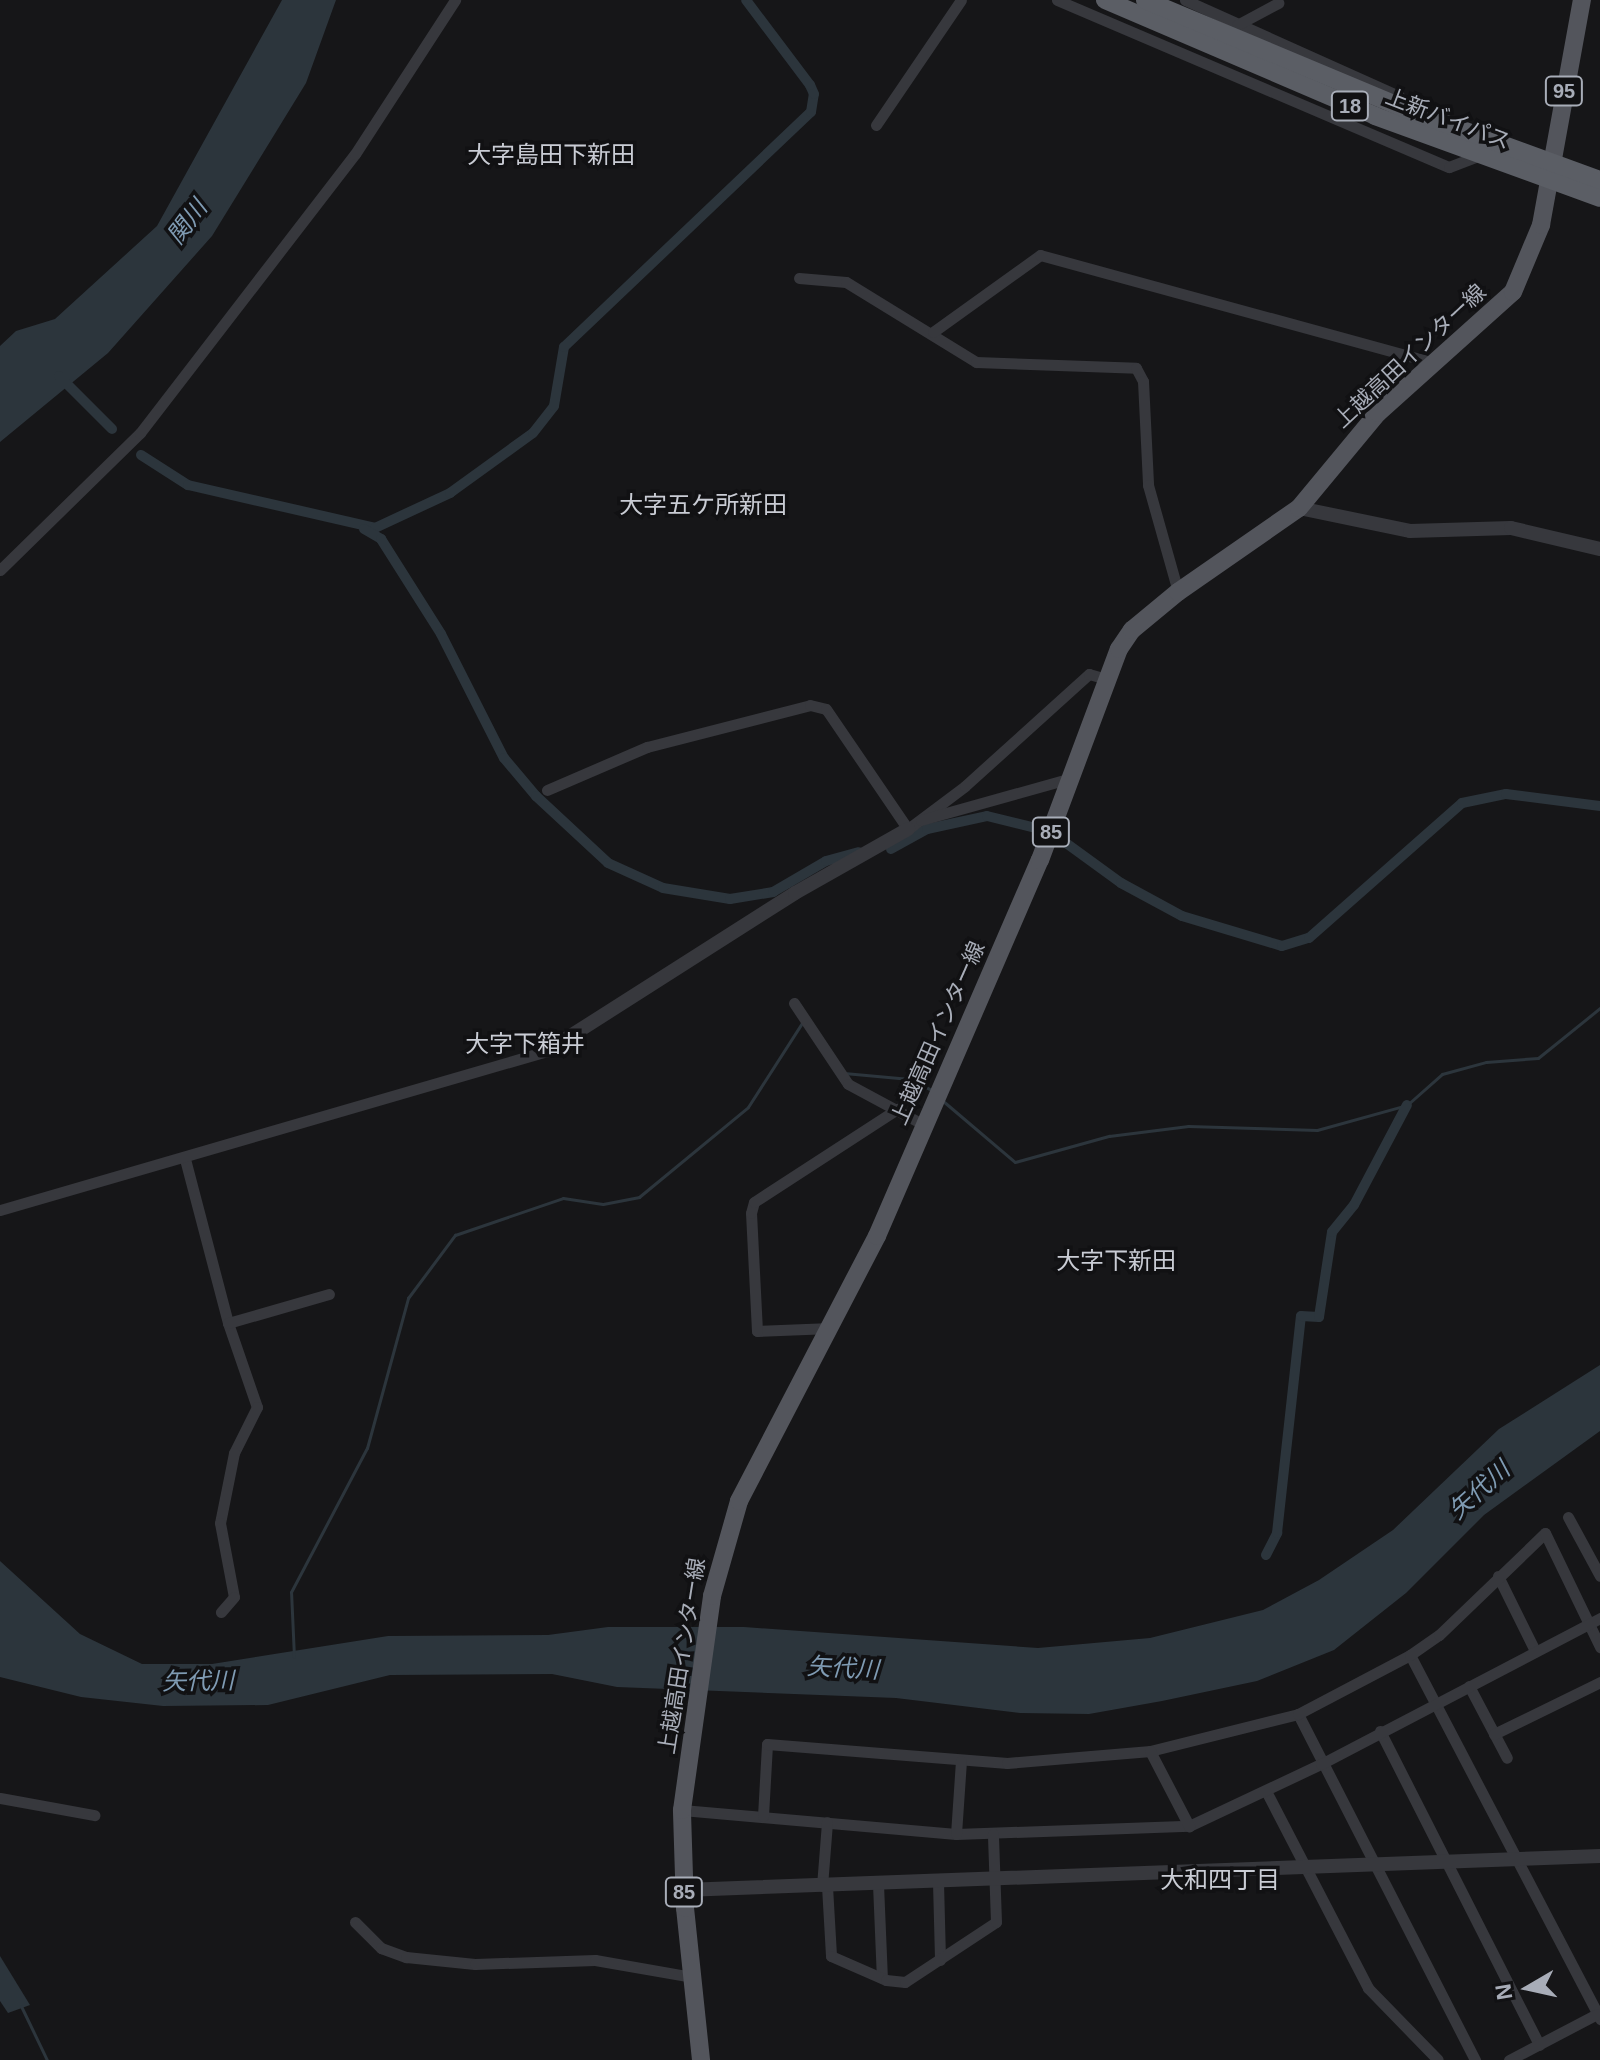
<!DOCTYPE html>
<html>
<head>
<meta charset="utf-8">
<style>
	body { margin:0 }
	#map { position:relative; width:1600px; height:2060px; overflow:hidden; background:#161618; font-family:Helvetica,"Noto Sans JP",sans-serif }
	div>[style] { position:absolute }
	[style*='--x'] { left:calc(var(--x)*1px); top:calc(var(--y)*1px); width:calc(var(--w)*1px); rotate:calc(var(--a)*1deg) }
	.water>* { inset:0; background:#2c353c }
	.stream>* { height:3px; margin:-1.5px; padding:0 1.5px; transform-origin:1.5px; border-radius:1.5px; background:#2c353c }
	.canal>* { height:10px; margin:-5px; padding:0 5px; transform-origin:5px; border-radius:5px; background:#2c353c }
	.minor>* { height:11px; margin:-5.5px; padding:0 5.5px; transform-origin:5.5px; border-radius:5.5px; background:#37383d }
	.tertiary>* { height:14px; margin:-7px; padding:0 7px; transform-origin:7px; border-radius:7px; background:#37383d }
	.primary>* { height:18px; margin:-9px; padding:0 9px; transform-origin:9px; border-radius:9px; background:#53555c }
	.trunk>* { height:18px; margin:-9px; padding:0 9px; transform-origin:9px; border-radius:9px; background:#5b5e65 }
	span { translate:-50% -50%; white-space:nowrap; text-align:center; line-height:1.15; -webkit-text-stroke:7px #111113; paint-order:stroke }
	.shield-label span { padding:2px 6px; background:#111113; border:2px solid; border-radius:6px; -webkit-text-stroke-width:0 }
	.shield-label { font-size:20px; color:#a8adb8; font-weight:700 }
	.street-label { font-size:22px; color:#a8adb8 }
	.neighbourhood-label { font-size:24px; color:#c9ccd4 }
	.water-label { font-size:24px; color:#7f9bb3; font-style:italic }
	.north { position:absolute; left:1488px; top:1948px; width:80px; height:80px; -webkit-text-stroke:6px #111113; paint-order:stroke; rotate:261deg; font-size:22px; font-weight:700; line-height:32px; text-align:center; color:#a8adb8 }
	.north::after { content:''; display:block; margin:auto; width:28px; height:36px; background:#a8adb8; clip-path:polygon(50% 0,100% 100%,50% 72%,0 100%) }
</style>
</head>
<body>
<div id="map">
	<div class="water">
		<i style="clip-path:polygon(282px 0,336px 0,306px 83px,212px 236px,108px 353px,0 442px,0 346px,16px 331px,55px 319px,157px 226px)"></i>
		<i style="clip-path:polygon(1600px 1365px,1600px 1431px,1484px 1515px,1406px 1593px,1334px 1650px,1257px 1681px,1162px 1701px,1089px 1714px,1020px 1713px,896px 1698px,617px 1687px,552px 1674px,390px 1675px,268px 1705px,163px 1706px,81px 1697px,0 1677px,0 1561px,80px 1634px,142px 1664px,212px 1664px,388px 1636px,548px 1635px,608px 1627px,744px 1627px,1038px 1648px,1150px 1638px,1263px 1610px,1319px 1580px,1393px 1530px,1499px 1429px)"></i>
		<i style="clip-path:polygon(0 1956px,30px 2005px,8px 2013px,0 2001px)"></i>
	</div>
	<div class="stream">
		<i style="--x:844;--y:1073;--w:66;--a:5.2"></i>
		<i style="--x:910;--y:1079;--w:25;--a:27"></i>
		<i style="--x:943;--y:1101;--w:94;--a:40.3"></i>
		<i style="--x:1015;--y:1162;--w:98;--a:-15.5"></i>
		<i style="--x:1109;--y:1136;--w:80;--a:-7.2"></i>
		<i style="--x:1188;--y:1126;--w:129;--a:1.8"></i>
		<i style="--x:1317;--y:1130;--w:93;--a:-15.5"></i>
		<i style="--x:1407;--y:1105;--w:47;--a:-41.5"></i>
		<i style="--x:1442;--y:1074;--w:46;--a:-15.3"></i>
		<i style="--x:1486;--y:1062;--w:52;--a:-4.4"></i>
		<i style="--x:1538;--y:1058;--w:80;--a:-38.9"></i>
		<i style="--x:294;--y:1657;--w:65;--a:-92.6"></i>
		<i style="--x:291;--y:1592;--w:163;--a:-62.2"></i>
		<i style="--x:367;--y:1448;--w:156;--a:-74.7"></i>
		<i style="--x:408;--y:1298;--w:79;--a:-53.3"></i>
		<i style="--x:455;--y:1235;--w:114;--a:-18.9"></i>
		<i style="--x:563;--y:1198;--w:40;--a:8.5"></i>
		<i style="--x:603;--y:1204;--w:37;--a:-11"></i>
		<i style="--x:639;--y:1197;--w:141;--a:-39.5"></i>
		<i style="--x:748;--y:1107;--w:100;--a:-57.3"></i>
		<i style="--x:21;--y:2006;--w:60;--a:64.3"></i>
	</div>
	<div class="canal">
		<i style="--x:59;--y:376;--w:75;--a:45"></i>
		<i style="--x:141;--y:455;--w:56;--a:32.6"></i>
		<i style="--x:188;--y:485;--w:192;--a:12.9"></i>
		<i style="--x:375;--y:528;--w:83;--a:-25"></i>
		<i style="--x:450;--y:493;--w:102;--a:-35.9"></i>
		<i style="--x:533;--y:433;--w:34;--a:-52"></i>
		<i style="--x:554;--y:406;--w:60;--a:-80.4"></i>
		<i style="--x:564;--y:347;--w:341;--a:-43.6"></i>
		<i style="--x:811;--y:112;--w:18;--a:-81"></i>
		<i style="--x:814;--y:94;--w:10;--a:-114"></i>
		<i style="--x:810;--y:85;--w:106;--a:-127"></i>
		<i style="--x:364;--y:529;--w:20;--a:30"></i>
		<i style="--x:381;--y:539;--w:112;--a:57.7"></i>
		<i style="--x:441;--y:634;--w:139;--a:63.1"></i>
		<i style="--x:504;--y:758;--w:50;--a:49.9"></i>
		<i style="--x:536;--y:796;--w:98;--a:42.9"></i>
		<i style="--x:608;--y:863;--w:60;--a:24.4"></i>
		<i style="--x:663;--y:888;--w:68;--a:9.3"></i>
		<i style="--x:730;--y:899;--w:44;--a:-9.2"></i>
		<i style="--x:773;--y:892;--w:61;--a:-30.3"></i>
		<i style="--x:826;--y:861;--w:34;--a:-15"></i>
		<i style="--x:1055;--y:835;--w:82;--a:36"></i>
		<i style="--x:1121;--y:883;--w:69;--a:28.4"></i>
		<i style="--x:1182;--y:916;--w:104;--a:16.7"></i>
		<i style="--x:1282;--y:946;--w:28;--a:-17"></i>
		<i style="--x:1309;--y:938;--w:204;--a:-41.4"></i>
		<i style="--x:1462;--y:803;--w:45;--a:-11.6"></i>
		<i style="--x:1506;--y:794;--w:95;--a:7.3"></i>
		<i style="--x:891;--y:849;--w:41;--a:-29.1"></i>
		<i style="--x:927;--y:829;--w:61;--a:-12.2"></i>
		<i style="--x:987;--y:816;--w:55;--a:13.8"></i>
		<i style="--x:1266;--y:1555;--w:25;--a:-63"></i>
		<i style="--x:1277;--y:1533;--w:218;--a:-83.7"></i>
		<i style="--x:1301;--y:1316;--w:18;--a:3"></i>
		<i style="--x:1319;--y:1317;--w:86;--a:-81.3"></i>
		<i style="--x:1332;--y:1232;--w:35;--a:-51"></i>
		<i style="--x:1354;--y:1205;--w:113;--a:-62.1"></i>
	</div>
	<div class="minor">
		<i style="--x:1057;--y:0;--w:426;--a:23.1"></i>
		<i style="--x:1449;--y:167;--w:30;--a:-21"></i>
		<i style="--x:1185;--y:0;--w:235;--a:24.2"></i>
		<i style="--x:1399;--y:96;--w:14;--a:65"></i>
		<i style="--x:1237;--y:25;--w:47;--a:-28.2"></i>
		<i style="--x:876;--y:125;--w:151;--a:-55.8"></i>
		<i style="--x:799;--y:278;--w:47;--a:4.9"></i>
		<i style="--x:846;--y:282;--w:153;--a:31.6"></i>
		<i style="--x:976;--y:362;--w:160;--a:2.1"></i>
		<i style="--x:1136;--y:368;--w:15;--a:62"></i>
		<i style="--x:1143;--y:381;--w:104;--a:87.2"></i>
		<i style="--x:1148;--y:485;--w:111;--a:74.3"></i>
		<i style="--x:933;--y:332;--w:132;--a:-35.7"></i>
		<i style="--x:1040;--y:255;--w:410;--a:15.3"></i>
		<i style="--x:0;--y:570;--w:196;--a:-44.4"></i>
		<i style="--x:140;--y:433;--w:352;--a:-52.4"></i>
		<i style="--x:355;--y:154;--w:184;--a:-57"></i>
		<i style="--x:547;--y:790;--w:109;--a:-23.3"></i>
		<i style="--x:647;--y:747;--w:168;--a:-14.4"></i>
		<i style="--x:810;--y:705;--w:16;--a:14"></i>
		<i style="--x:826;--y:709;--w:145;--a:55.7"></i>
		<i style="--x:908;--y:829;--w:71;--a:-37"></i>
		<i style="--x:965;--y:786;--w:167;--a:-42.1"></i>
		<i style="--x:1089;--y:674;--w:19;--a:16"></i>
		<i style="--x:921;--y:820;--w:156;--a:-15.6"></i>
		<i style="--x:794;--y:1003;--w:97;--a:56.3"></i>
		<i style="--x:848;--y:1084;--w:86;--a:28.3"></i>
		<i style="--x:185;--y:1159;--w:170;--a:75.3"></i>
		<i style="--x:228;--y:1323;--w:89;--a:71"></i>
		<i style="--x:257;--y:1407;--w:51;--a:116.6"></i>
		<i style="--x:234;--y:1453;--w:71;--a:101.3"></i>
		<i style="--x:220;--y:1523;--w:75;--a:79.3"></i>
		<i style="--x:234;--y:1597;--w:20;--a:131"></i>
		<i style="--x:0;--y:1210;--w:570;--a:-16.21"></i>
		<i style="--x:228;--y:1323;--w:105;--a:-16"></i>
		<i style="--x:831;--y:1328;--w:74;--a:177.7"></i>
		<i style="--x:757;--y:1331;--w:118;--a:-92.9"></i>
		<i style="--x:751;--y:1213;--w:11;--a:-75"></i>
		<i style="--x:754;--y:1202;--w:171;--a:-33"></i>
		<i style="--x:1568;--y:1517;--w:67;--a:61.5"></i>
		<i style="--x:1498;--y:1576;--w:84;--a:63.7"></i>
		<i style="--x:1410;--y:1655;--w:411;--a:62.4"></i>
		<i style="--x:1469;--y:1686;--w:81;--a:62.2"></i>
		<i style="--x:1298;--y:1714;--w:389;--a:62.9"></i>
		<i style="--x:1380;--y:1731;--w:352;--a:63.1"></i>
		<i style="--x:1494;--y:1734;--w:118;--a:-26.1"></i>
		<i style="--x:1150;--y:1751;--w:153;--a:-14"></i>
		<i style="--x:1298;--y:1714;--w:127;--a:-27.8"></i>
		<i style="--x:1410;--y:1655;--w:35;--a:-35"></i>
		<i style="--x:1439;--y:1635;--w:147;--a:-43.9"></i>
		<i style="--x:1545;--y:1533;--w:127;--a:64.2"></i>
		<i style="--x:1266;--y:1791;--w:222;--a:62.6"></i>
		<i style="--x:1368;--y:1988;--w:100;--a:45.8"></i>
		<i style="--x:0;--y:1798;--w:96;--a:10.3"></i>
		<i style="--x:682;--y:1810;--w:275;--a:5"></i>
		<i style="--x:956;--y:1834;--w:233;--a:-2"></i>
		<i style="--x:1189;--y:1826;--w:146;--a:-25.2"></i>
		<i style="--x:1321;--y:1764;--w:315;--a:-27.6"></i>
		<i style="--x:763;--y:1816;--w:72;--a:-86.8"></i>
		<i style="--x:767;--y:1744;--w:241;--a:4.5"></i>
		<i style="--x:1007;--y:1763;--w:144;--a:-4.8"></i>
		<i style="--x:1150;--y:1751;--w:85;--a:62.5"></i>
		<i style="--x:956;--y:1834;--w:73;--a:-86.1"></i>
		<i style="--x:938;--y:1882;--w:78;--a:88.5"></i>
		<i style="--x:878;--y:1884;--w:94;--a:87.6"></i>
		<i style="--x:822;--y:1886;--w:64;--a:-85.5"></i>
		<i style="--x:827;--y:1886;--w:70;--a:86.7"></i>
		<i style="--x:831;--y:1956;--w:60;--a:23.6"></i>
		<i style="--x:886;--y:1980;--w:19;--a:6"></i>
		<i style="--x:905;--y:1982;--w:109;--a:-33.4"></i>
		<i style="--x:996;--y:1922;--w:88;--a:-92"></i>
		<i style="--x:355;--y:1922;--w:37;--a:45"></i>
		<i style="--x:381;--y:1948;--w:27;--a:20"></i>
		<i style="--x:406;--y:1957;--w:69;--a:5.8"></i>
		<i style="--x:475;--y:1964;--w:120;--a:-1.9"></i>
		<i style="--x:595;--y:1960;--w:98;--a:9.9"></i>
		<i style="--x:1509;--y:2060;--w:99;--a:-27.6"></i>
	</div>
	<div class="tertiary">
		<i style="--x:1299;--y:508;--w:113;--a:11.7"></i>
		<i style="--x:1410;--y:531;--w:101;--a:-1.7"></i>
		<i style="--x:1511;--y:528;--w:91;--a:13.3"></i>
		<i style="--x:547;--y:1051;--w:294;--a:-32.5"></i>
		<i style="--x:795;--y:893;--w:130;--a:-29.5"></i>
		<i style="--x:684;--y:1890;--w:917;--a:-2.13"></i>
	</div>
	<div class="primary">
		<i style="--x:701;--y:2060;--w:153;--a:-96"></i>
		<i style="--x:685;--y:1908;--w:98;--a:-91.8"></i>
		<i style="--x:682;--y:1810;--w:216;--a:-82"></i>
		<i style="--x:712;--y:1596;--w:99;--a:-74.1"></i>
		<i style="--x:739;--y:1501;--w:299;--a:-62.5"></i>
		<i style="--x:877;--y:1236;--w:410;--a:-66.6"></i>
		<i style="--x:1040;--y:860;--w:225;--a:-69.5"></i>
		<i style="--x:1119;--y:649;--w:23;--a:-56"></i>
		<i style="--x:1132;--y:630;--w:60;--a:-39.6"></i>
		<i style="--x:1178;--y:592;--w:147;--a:-34.8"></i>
		<i style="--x:1299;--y:508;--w:124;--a:-50.3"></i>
		<i style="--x:1378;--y:413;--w:181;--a:-41.9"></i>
		<i style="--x:1513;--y:292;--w:73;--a:-67.3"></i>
		<i style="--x:1541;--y:225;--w:229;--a:-79.7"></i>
	</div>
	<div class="trunk">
		<i style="--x:1105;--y:0;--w:294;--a:23.2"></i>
		<i style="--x:1375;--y:116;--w:239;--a:20"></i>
		<i style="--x:1145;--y:0;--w:282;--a:22.7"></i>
		<i style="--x:1405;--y:109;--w:208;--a:20"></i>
	</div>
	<div class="shield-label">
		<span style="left:1564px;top:91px">95</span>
		<span style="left:1350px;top:106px">18</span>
		<span style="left:1051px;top:832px">85</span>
		<span style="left:684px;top:1892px">85</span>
	</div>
	<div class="street-label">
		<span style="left:1448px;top:119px;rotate:21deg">上新バイパス</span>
		<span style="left:1410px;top:356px;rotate:-43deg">上越高田インター線</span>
		<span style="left:938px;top:1033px;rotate:-66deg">上越高田インター線</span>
		<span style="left:682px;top:1656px;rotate:-81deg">上越高田インター線</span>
	</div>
	<div class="neighbourhood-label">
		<span style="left:551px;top:155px">大字島田下新田</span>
		<span style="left:703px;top:505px">大字五ケ所新田</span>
		<span style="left:525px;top:1044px">大字下箱井</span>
		<span style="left:1116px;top:1261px">大字下新田</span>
		<span style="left:1220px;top:1880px">大和四丁目</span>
	</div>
	<div class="water-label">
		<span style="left:187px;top:222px;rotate:-53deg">関川</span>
		<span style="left:1479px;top:1490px;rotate:-42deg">矢代川</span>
		<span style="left:843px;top:1668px;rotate:3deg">矢代川</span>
		<span style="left:198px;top:1681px;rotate:-1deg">矢代川</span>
	</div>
	<div class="north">N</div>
</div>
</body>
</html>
